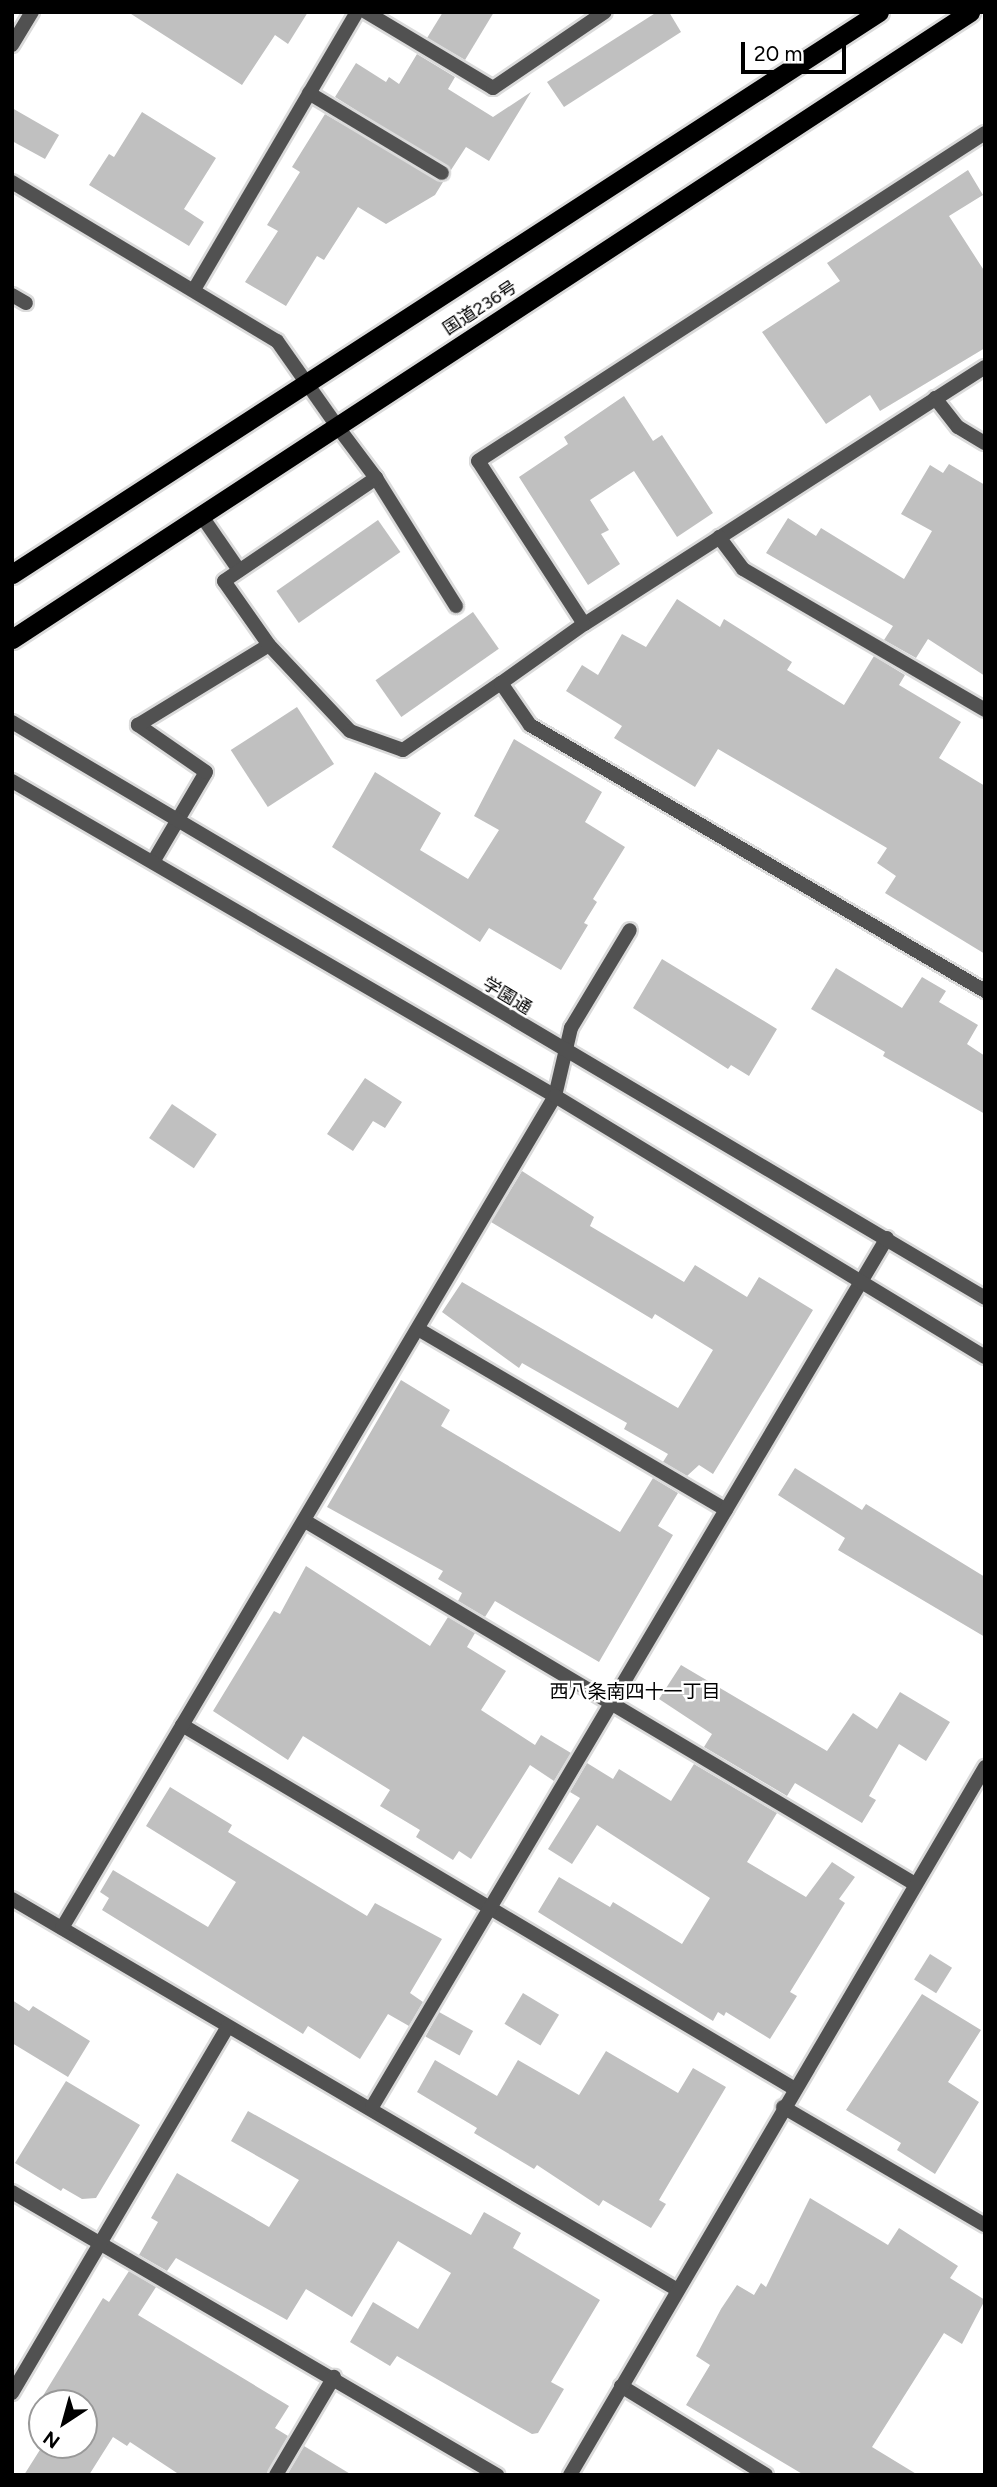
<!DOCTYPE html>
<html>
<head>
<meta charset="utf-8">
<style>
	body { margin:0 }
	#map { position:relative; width:997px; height:2487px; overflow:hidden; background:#fff; font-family:Figtree,"Noto Sans JP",sans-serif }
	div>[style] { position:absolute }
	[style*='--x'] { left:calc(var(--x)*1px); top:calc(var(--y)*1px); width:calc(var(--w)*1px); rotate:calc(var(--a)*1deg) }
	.building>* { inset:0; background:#c0c0c0; transform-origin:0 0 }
	.roads { filter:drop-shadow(2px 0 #dbdbdb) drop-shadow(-2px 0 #dbdbdb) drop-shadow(0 2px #dbdbdb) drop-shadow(0 -2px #dbdbdb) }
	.service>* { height:14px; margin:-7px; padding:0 7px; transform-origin:7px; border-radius:7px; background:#515151 }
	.minor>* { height:14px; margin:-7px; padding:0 7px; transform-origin:7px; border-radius:7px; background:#515151 }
	.tertiary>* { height:14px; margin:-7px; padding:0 7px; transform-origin:7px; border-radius:7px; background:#515151 }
	.trunk>* { height:19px; margin:-9.5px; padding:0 9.5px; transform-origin:9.5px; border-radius:9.5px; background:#000 }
	span { translate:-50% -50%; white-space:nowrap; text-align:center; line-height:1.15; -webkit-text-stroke:5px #fff; paint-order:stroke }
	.street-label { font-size:18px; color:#000 }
	.neighbourhood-label { font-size:19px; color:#000 }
	.frame { position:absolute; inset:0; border:14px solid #000; pointer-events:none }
	.north { position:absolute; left:28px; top:2389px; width:70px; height:70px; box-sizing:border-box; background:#fff; border:2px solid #999; border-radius:50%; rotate:216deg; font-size:19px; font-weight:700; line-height:28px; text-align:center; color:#000 }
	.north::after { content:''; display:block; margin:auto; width:24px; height:32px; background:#000; clip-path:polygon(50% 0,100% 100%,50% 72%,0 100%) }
	.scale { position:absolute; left:741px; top:42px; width:105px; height:32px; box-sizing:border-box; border:4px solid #000; border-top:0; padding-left:9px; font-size:21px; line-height:24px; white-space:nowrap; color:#000; -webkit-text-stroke:5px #fff; paint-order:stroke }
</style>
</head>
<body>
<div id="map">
	<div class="building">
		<i style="clip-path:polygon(128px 12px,308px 12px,288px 44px,275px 35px,242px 85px)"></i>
		<i style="clip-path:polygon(443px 12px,494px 12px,465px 60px,427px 38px)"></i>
		<i style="clip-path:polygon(657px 12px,669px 12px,681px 32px,564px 107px,547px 82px)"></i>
		<i style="clip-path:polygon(417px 54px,455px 77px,448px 89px,493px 117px,531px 92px,489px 161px,466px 147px,451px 170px,335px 97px,356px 63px,386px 82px,389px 77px,399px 84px)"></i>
		<i style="clip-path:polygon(12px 108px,59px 135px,45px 159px,12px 141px)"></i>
		<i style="clip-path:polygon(142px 112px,216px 158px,184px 209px,204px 222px,189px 246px,89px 185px,109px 154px,114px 157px)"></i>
		<i style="clip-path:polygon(325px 114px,443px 182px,435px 195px,386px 224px,358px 207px,324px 260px,317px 256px,286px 306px,245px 282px,278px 231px,267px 225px,300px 172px,292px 167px)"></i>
		<i style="clip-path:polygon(968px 170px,983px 195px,949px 216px,985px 272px,985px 348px,880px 411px,870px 395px,826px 424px,762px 332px,840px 281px,827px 263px)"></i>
		<i style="clip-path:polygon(624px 396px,653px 441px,662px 435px,713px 513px,677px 537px,634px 471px,590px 500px,609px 530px,601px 534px,620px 564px,588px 585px,519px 477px,568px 444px,564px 437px)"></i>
		<i style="clip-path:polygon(949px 464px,985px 485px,985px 676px,928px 639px,916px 658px,884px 640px,893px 626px,766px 553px,788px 518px,816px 536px,821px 528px,904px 579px,932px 531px,901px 514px,930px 465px,943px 473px)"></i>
		<i style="left:378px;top:520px;width:39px;height:124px;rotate:55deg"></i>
		<i style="clip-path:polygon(677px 599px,720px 627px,724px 619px,792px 662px,787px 670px,844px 705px,874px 656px,905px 675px,899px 685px,961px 722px,939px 758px,985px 786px,985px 954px,885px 893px,896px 876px,877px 863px,887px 848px,718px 749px,695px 787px,614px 738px,622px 726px,566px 691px,582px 665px,598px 675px,622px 634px,646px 647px)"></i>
		<i style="left:473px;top:612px;width:45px;height:119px;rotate:55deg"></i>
		<i style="left:297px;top:707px;width:68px;height:79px;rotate:57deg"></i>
		<i style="clip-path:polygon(514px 739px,602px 792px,585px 822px,625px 847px,593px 899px,597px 902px,584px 923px,588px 925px,561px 970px,489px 928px,480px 942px,332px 847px,375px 772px,441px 813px,420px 850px,468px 879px,499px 830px,474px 816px)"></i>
		<i style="clip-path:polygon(662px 959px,777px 1029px,749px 1076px,731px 1065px,728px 1069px,633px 1008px)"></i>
		<i style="clip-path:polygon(836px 968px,902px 1008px,922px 977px,946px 991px,939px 1002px,978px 1025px,967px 1044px,985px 1056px,985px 1114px,883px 1056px,885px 1052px,811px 1009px)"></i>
		<i style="clip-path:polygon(365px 1078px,402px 1102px,385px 1128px,373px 1121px,353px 1151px,327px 1134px)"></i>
		<i style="left:172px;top:1104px;width:54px;height:41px;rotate:34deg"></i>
		<i style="clip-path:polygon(522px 1171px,594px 1217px,590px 1226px,684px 1282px,695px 1265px,747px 1297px,759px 1277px,813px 1310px,713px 1474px,699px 1465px,687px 1476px,663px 1462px,668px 1454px,624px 1429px,627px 1423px,522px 1363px,519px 1368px,442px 1312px,462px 1282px,678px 1408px,713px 1350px,655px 1314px,652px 1319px,491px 1222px)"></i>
		<i style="clip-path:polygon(401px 1380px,450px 1410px,441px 1426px,620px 1532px,653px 1478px,678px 1493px,658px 1526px,673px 1535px,599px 1662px,495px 1601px,485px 1617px,458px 1601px,462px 1593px,438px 1579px,443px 1571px,327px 1507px)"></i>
		<i style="clip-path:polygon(795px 1468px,862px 1510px,866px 1504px,985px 1577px,985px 1637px,838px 1550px,845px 1538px,778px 1495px)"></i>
		<i style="clip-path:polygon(306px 1566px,430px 1646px,448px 1617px,475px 1633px,467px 1647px,506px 1671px,481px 1710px,535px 1745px,541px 1735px,571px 1753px,554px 1781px,530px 1765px,471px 1859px,459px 1851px,453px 1860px,416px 1837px,420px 1830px,380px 1806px,390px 1790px,303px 1736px,288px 1760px,213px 1711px,274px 1611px,280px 1614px)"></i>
		<i style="clip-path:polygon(681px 1665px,827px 1751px,853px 1713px,877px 1729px,900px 1692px,950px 1722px,926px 1761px,899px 1744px,869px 1796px,876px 1800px,862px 1823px,795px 1783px,787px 1796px,704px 1747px,712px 1734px,659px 1699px)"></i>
		<i style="clip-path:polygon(587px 1763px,613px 1779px,619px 1769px,671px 1801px,694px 1764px,777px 1813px,747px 1862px,806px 1897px,832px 1862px,855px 1877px,839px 1899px,845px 1903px,790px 1992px,797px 1996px,770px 2039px,726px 2012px,724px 2016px,718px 2012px,713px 2021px,538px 1912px,559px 1877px,610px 1907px,613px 1902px,682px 1944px,710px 1898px,597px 1825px,572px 1864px,548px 1849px,580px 1798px,570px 1792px)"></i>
		<i style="clip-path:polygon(170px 1787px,232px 1825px,228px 1832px,367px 1916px,375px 1903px,442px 1939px,410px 1993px,423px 2002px,409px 2026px,388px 2014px,360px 2059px,308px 2026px,303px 2034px,102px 1910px,109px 1898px,100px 1892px,113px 1870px,208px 1927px,236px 1882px,146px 1826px)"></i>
		<i style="left:930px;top:1954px;width:26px;height:30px;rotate:32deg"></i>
		<i style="left:523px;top:1993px;width:42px;height:36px;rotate:31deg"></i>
		<i style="clip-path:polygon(922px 1994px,981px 2030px,948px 2082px,979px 2102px,935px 2174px,897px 2150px,901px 2143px,846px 2110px)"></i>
		<i style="clip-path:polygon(12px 2000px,29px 2011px,33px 2006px,90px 2041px,68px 2077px,12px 2043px)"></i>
		<i style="left:439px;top:2012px;width:39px;height:28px;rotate:29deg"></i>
		<i style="clip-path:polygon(606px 2051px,678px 2093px,693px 2068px,726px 2087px,659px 2200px,666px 2204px,651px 2228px,603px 2200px,599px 2206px,537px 2165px,534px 2169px,474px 2133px,477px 2128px,417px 2092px,435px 2060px,497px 2096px,518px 2060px,579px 2095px)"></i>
		<i style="clip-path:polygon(66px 2081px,140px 2125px,96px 2198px,82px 2199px,63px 2188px,61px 2191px,15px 2163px)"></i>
		<i style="clip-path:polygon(248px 2111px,471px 2235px,484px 2212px,521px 2233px,513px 2248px,600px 2300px,551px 2382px,564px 2389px,538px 2433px,532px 2434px,397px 2356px,390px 2366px,350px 2342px,373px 2302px,418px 2329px,451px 2273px,398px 2241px,352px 2317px,306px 2289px,287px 2320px,176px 2258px,167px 2271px,139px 2255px,158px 2222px,151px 2218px,177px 2173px,269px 2227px,299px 2180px,231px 2141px)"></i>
		<i style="clip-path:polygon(810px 2198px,888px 2245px,899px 2228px,958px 2266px,950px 2278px,985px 2300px,962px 2344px,944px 2333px,872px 2447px,918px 2475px,804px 2475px,686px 2405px,710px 2365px,696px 2356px,721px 2309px,737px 2285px,754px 2295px,761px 2283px,766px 2287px)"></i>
		<i style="clip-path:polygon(129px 2271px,156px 2287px,138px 2315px,289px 2406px,275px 2428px,288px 2436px,266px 2475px,180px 2475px,130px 2442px,127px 2446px,113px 2437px,89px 2475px,24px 2475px,43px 2445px,84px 2445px,84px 2403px,42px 2403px,42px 2425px,30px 2417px,103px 2298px,109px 2302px)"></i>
		<i style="clip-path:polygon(304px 2446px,352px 2475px,287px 2475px)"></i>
	</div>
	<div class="roads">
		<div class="service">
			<i style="--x:366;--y:12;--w:148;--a:30.9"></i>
			<i style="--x:493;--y:88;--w:135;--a:-34.2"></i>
			<i style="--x:309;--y:93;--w:155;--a:31"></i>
			<i style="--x:12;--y:295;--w:16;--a:30"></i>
			<i style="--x:376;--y:478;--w:151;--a:58"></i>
			<i style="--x:201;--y:515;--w:67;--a:55.4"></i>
			<i style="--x:269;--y:645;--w:118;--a:46.7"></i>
			<i style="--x:350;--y:731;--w:56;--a:19.7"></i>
			<i style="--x:403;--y:750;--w:119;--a:-34.4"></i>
			<i style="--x:153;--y:862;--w:104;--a:-59.5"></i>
			<i style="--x:206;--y:772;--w:83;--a:-145.3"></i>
			<i style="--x:138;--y:725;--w:153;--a:-31.4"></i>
			<i style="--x:269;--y:645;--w:78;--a:-125.1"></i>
			<i style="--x:224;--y:581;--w:184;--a:-34.1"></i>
			<i style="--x:376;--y:478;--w:65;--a:-126.9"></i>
			<i style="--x:555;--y:1096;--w:70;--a:-76.8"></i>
			<i style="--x:571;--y:1028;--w:114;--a:-59"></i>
		</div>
		<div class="minor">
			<i style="--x:12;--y:45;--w:39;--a:-59"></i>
			<i style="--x:12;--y:182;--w:309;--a:31"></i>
			<i style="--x:277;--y:341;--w:104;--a:54.8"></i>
			<i style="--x:195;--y:288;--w:320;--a:-59.6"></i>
			<i style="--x:985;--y:367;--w:476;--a:147.3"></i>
			<i style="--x:584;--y:624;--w:102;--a:144.6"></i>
			<i style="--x:501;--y:683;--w:51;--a:55.4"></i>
			<i style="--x:530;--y:725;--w:527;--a:30.31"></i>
			<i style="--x:935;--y:398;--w:37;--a:52"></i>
			<i style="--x:958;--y:427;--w:31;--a:31"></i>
			<i style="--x:719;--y:537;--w:40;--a:53"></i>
			<i style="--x:743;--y:569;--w:280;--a:30.2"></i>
			<i style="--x:584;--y:624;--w:194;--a:-123"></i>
			<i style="--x:478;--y:461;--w:604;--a:-32.9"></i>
			<i style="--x:418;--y:1329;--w:357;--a:30.4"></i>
			<i style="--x:305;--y:1521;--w:710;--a:30.76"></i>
			<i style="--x:182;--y:1725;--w:711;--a:30.71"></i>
			<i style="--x:12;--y:1899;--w:770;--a:30.43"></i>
			<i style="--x:62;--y:1928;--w:967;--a:-59.35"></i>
			<i style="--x:372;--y:2107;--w:1010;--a:-59.35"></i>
			<i style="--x:783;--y:2107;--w:234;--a:30.3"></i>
			<i style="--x:12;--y:2192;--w:562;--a:30.26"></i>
			<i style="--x:621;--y:2386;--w:170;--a:31.5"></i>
			<i style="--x:12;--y:2393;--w:425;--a:-59.5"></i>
			<i style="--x:276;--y:2475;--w:114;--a:-59.4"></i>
		</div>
		<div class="tertiary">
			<i style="--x:12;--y:722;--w:1131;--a:30.62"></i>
			<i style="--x:12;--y:781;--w:628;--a:30.12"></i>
			<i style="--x:555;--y:1096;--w:503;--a:31.26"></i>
			<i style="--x:570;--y:2475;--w:821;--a:-59.62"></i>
		</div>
		<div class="trunk">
			<i style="--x:12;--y:574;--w:1033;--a:-32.95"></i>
			<i style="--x:12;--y:639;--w:1145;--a:-33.2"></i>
		</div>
	</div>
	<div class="street-label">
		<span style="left:480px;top:308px;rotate:-33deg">国道236号</span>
		<span style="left:507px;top:996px;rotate:31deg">学園通</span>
	</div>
	<div class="neighbourhood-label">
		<span style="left:635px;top:1692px">西八条南四十一丁目</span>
	</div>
	<div class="frame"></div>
	<div class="north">N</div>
	<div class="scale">20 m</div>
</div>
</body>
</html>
